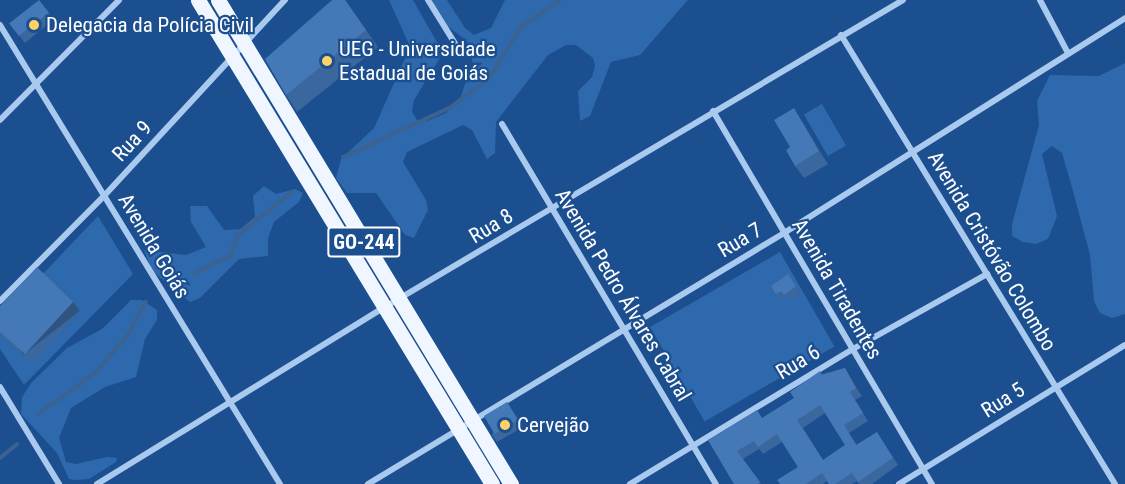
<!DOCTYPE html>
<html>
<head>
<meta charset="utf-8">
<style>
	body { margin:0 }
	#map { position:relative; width:1125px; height:484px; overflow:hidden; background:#1b4f8f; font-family:"Roboto Condensed",sans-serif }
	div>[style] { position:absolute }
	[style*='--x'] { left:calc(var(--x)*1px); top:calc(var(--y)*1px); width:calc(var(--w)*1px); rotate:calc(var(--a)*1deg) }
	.green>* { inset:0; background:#2e69ad; transform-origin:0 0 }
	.stream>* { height:4px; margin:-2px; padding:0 2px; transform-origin:2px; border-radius:2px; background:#3c6290 }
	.minor>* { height:6px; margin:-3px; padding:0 3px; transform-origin:3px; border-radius:3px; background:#a9c9ee }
	.primary>* { height:15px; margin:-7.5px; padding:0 7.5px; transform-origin:7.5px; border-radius:7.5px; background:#f0f6ff }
	.wall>* { inset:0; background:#3a679d }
	.shaded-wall>* { inset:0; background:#305480; transform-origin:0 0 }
	.building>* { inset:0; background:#4478b7; transform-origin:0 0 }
	.dots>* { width:16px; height:16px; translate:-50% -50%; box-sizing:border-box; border:3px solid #1b4f8f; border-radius:50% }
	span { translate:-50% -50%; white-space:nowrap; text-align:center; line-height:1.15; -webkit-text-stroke:4.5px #1b4f8f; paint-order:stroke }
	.shield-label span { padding:2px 4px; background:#1b4f8f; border:2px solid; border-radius:4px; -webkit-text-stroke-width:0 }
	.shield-label { font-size:20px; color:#fff; font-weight:700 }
	.poi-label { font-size:21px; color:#fff }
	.left { translate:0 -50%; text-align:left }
	.street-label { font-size:21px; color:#fff }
</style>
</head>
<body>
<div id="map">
	<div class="green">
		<i style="clip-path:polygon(389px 0,413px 0,443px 53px,414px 100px,412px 112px,417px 120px,427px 121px,446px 113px,460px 99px,467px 78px,475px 71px,467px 41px,433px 15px,432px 0,447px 0,465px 28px,474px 35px,491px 28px,505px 0,688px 0,640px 55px,611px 62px,590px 116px,580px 121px,578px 91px,592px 77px,595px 66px,593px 58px,576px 45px,566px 45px,548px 55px,496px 122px,495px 153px,487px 159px,472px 130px,463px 125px,407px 152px,403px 162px,426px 200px,428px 210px,414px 238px,405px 235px,376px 193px,347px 193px,336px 178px,341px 159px,374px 128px,408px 52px,408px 42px)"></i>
		<i style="clip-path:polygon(1125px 63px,1125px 314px,1112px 318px,1100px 313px,1094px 301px,1090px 255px,1073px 191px,1062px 153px,1052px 146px,1042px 154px,1057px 216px,1048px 239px,1036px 244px,1023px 242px,1012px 236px,1012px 224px,1039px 125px,1037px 101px,1050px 75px,1099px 76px)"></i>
		<i style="left:822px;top:104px;width:48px;height:21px;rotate:60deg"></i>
		<i style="clip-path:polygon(264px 186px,276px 194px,295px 189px,303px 193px,299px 202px,274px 222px,268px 238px,268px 256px,239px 259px,200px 298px,190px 302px,152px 271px,144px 250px,186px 255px,206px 247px,191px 222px,190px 206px,207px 206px,224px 230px,240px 229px,255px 217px,253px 196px)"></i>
		<i style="clip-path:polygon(98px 216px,133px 274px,24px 385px,0 349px,0 319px)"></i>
		<i style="left:780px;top:252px;width:109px;height:150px;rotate:60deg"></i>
		<i style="clip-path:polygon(131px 300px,142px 300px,157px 310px,157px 320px,145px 339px,136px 377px,105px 387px,71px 408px,59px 438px,66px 462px,76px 464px,107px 457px,117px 458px,116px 462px,89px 479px,74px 480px,69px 479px,57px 453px,21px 414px,22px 397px,31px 383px,67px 348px,102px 329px)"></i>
	</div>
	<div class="stream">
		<i style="--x:343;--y:157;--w:119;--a:-24.8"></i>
		<i style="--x:451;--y:107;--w:49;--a:-37.6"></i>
		<i style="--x:490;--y:77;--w:59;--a:-58.2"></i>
		<i style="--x:521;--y:27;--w:47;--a:-34.7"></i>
		<i style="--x:195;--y:273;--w:39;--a:-26"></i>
		<i style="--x:230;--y:256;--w:22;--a:-69"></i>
		<i style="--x:238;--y:235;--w:70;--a:-38.7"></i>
		<i style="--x:38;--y:414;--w:72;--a:-35.9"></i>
		<i style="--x:96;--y:372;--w:48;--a:-49.3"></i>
		<i style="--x:127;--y:336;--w:39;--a:-61"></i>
		<i style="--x:0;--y:458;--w:22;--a:-39"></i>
	</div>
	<div class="minor">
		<i style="--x:428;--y:0;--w:59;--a:58.2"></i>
		<i style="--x:1040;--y:0;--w:60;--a:62.2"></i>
		<i style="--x:0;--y:25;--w:538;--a:58.62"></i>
		<i style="--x:841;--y:35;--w:526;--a:58.61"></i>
		<i style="--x:713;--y:111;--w:433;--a:59.6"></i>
		<i style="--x:0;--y:120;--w:169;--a:-45.2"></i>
		<i style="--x:502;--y:124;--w:419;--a:59.3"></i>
		<i style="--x:0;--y:301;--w:148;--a:-45.3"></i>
		<i style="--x:104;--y:196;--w:267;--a:-47.3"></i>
		<i style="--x:0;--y:387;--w:114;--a:58.7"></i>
		<i style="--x:97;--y:484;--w:338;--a:-31.6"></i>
		<i style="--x:385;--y:307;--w:602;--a:-30.65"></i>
		<i style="--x:368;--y:484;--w:486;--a:-31.1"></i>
		<i style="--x:784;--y:233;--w:403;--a:-32.2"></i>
		<i style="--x:630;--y:484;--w:261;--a:-31.2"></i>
		<i style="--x:853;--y:349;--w:154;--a:-29.2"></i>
		<i style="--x:899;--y:484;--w:265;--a:-31.6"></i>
	</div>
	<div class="primary">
		<i style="--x:198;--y:0;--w:566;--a:58.72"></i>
		<i style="--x:218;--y:0;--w:566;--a:58.81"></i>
	</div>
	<div class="wall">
		<i style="clip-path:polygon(345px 0,378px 47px,297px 112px,286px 95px)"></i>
		<i style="clip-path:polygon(49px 13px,54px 19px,25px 43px,10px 24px)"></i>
		<i style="clip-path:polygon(802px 121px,828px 164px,804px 178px,795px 166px,790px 147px)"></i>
		<i style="clip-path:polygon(788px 274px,801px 293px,788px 301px,786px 297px,781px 301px,771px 286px)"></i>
		<i style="clip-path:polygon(73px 302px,80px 311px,32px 363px,0 335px,0 306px)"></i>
		<i style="clip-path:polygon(evenodd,845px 368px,862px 396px,855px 400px,868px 421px,849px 433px,857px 445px,877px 432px,898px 465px,872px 484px,859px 484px,857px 481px,852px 484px,829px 484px,827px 481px,823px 484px,780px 484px,798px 467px,782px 442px,763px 454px,759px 449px,743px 459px,761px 484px,734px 484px,708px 440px,763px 418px,794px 398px,822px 374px,845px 368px,825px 413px,845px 445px,823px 460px,803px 428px,825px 413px)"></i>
		<i style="clip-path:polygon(507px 402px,523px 427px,497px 442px,492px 435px)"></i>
	</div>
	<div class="shaded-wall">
		<i style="clip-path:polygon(794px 108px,802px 121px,828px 164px,819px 151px)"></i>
		<i style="left:73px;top:302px;width:11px;height:71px;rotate:52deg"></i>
		<i style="clip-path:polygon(845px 368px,850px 376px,862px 396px,856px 388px)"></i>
	</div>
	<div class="building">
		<i style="left:39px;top:0;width:16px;height:38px;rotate:52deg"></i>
		<i style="clip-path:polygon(332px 0,345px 0,366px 30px,286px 95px,265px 59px)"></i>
		<i style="clip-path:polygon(794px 108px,819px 151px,795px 166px,786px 150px,790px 147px,774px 120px)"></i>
		<i style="clip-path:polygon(37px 267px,73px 302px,25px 354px,0 332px,0 306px)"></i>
		<i style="clip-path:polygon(788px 274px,796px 286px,784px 295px,781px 291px,776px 294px,771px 286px)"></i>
		<i style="clip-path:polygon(evenodd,845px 368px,856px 388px,850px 392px,863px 413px,844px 425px,856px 445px,877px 432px,893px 458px,858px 482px,852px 473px,835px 484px,829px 484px,822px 473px,806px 484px,780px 484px,777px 480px,798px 467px,777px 434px,758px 447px,754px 441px,737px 451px,760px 482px,757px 484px,734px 484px,708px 440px,757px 410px,762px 418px,794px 398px,790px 392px,820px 371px,822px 375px,845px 368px,820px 405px,845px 445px,823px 460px,797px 420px,820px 405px)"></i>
		<i style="left:507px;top:402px;width:21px;height:27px;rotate:59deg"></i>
	</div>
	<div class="dots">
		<i style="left:34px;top:25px;background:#ffd166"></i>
		<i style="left:327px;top:61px;background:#ffd166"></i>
		<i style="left:505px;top:425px;background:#ffd166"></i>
	</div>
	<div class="shield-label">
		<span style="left:364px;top:242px">GO-244</span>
	</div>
	<div class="poi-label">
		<span class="left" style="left:46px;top:25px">Delegacia da Polícia Civil</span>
		<span class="left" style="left:339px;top:61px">UEG - Universidade<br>Estadual de Goiás</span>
		<span class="left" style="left:517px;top:425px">Cervejão</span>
	</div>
	<div class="street-label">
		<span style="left:132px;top:141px;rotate:-47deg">Rua 9</span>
		<span style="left:491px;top:226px;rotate:-31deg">Rua 8</span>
		<span style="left:740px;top:240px;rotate:-31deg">Rua 7</span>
		<span style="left:154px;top:246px;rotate:59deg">Avenida Goiás</span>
		<span style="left:992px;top:251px;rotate:59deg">Avenida Cristóvão Colombo</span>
		<span style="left:837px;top:289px;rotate:60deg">Avenida Tiradentes</span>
		<span style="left:623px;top:295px;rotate:59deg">Avenida Pedro Álvares Cabral</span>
		<span style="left:798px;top:362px;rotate:-31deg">Rua 6</span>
		<span style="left:1003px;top:400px;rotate:-32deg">Rua 5</span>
	</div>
</div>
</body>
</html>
